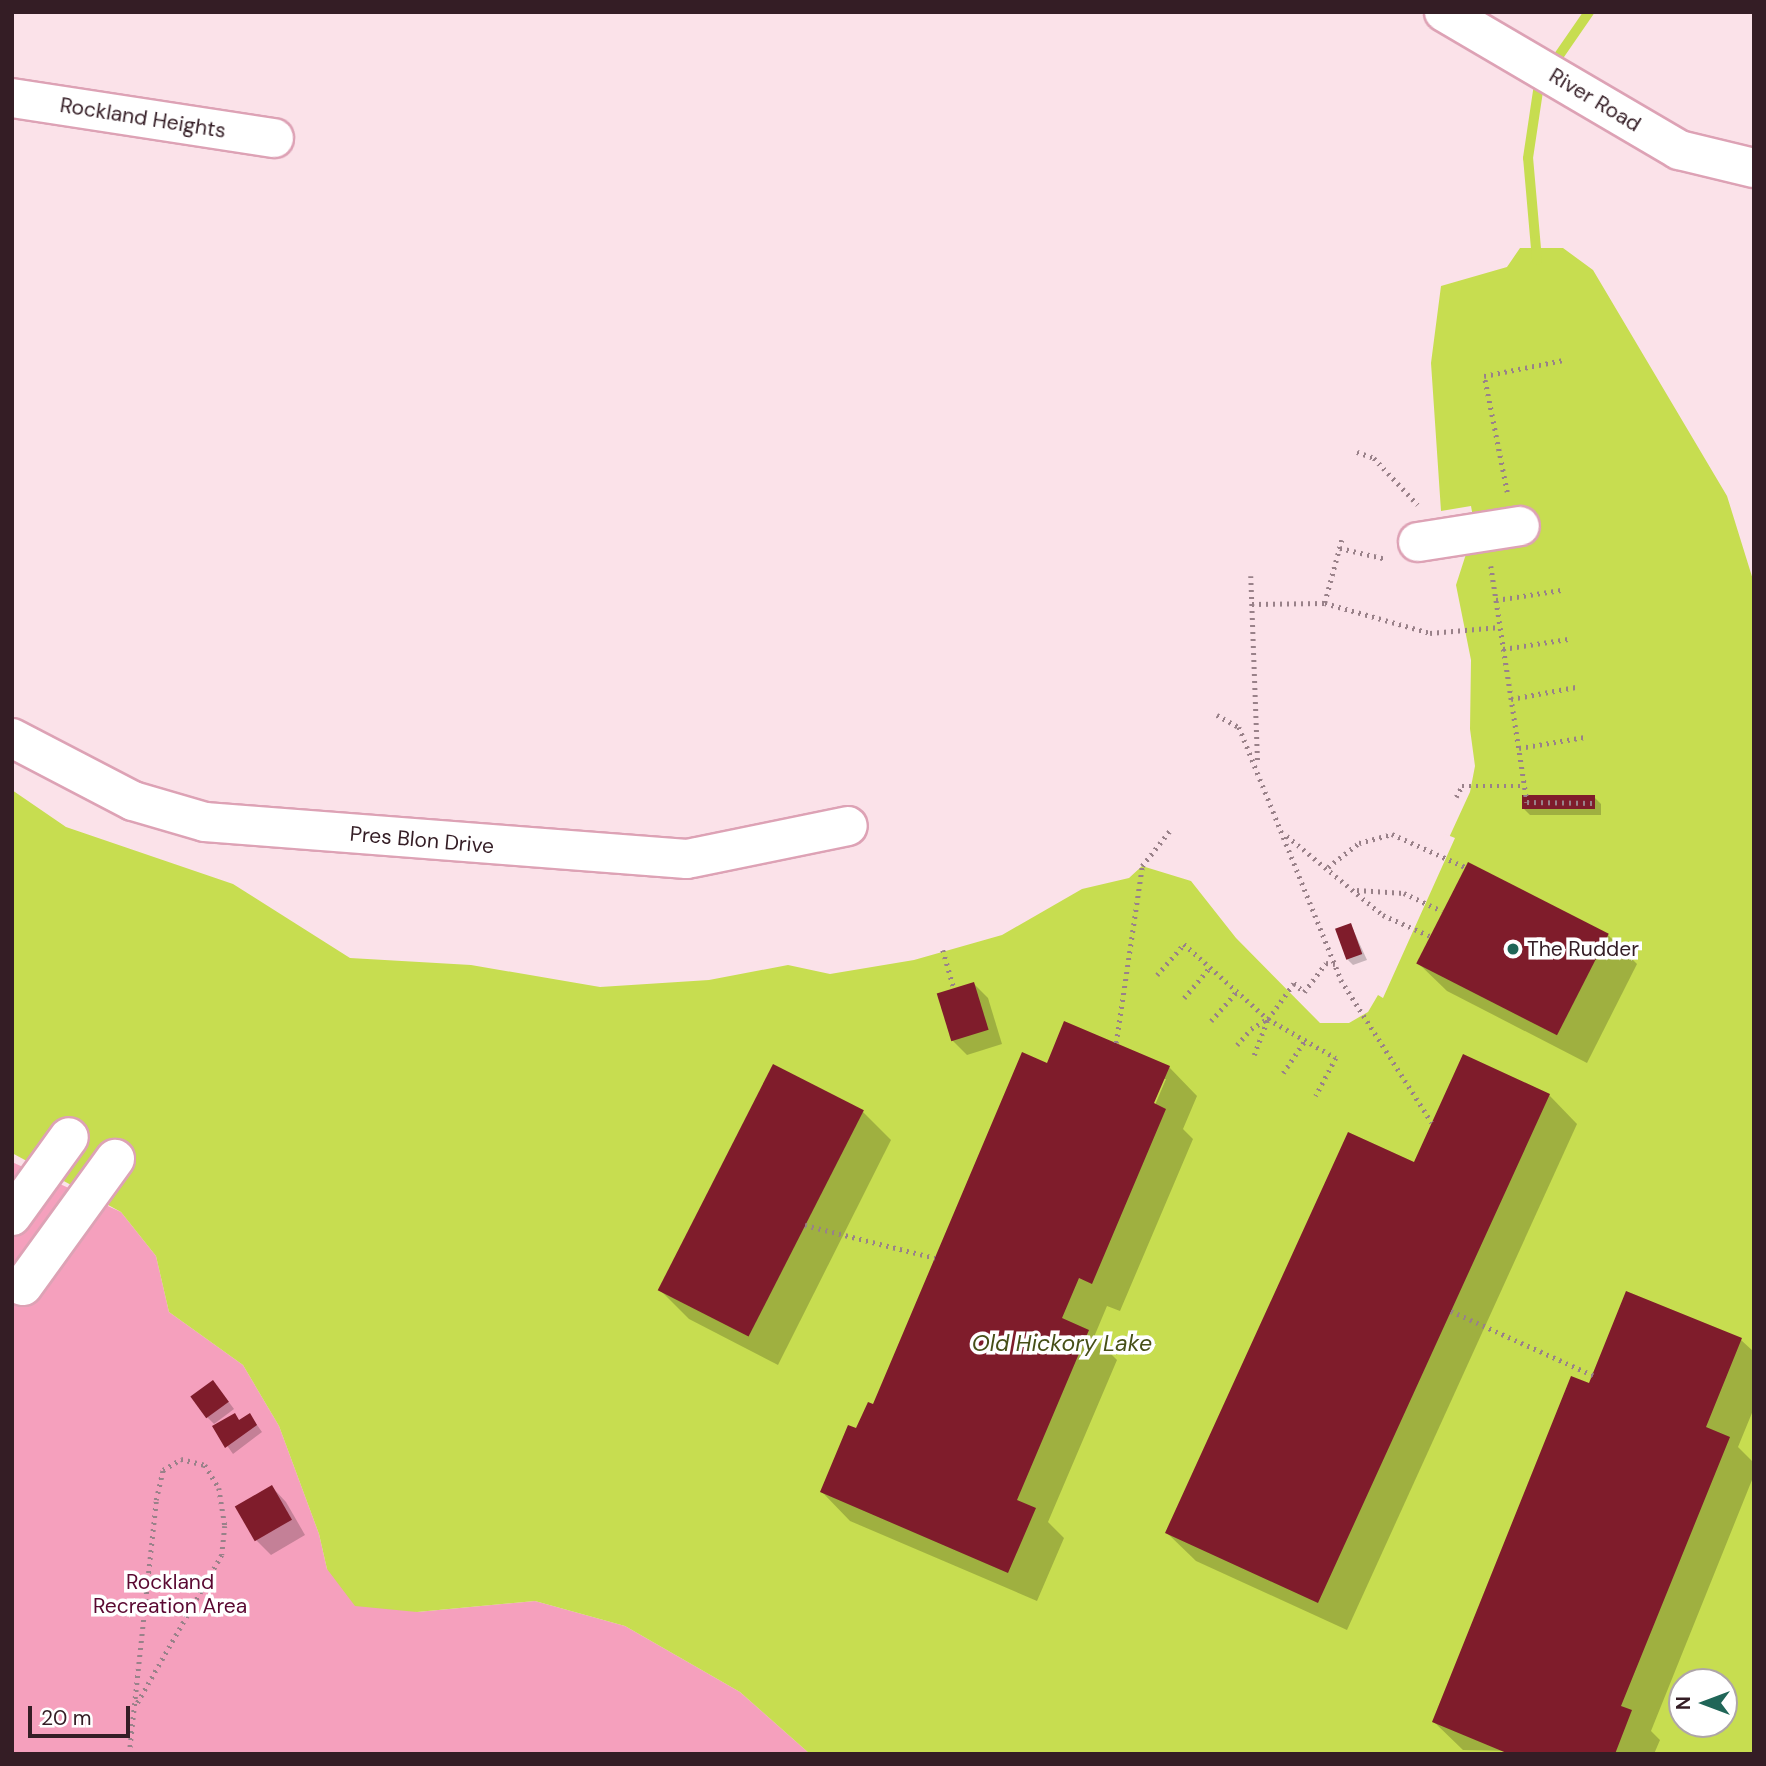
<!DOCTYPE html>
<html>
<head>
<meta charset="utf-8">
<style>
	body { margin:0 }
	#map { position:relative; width:1766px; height:1766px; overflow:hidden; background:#fbe2e9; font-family:"DM Sans",sans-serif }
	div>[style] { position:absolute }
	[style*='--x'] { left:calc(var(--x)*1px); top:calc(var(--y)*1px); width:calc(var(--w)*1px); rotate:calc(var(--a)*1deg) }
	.green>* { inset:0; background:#f5a0bd }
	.water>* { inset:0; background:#c7dd50 }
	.pier>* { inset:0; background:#fbe2e9 }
	.shadow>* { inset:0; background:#0003 }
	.stream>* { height:10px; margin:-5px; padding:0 5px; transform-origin:5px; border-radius:5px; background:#c7dd50 }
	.building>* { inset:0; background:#7f1c2b; transform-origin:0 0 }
	.path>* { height:4.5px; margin-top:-2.25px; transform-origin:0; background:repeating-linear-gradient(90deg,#998189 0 2px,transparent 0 7px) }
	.roads { filter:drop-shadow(2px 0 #dda2b5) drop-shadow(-2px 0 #dda2b5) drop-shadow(0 2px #dda2b5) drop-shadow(0 -2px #dda2b5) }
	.minor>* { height:38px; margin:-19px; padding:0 19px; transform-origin:19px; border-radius:19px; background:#fff }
	.dots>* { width:19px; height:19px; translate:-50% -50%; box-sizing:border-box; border:4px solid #fff; border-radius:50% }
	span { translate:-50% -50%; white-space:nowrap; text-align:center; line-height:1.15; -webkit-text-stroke:7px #fff; paint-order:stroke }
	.street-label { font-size:21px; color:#341d25 }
	.poi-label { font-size:21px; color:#341d25 }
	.left { translate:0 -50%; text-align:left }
	.park-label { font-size:21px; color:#5a0831 }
	.water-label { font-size:23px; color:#464f17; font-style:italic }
	.frame { position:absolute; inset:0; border:14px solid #341d25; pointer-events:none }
	.north { position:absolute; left:1668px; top:1668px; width:70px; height:70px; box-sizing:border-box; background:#fff; border:2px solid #aea5a8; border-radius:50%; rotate:270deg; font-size:19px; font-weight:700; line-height:28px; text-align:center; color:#341d25 }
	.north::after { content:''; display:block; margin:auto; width:24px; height:32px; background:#206658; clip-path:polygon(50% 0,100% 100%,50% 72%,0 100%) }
	.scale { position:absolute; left:28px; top:1706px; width:102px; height:32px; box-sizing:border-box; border:4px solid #341d25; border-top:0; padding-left:9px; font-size:21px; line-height:24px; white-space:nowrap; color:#341d25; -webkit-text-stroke:5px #fff; paint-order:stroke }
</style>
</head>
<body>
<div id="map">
	<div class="green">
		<i style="clip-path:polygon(12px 1162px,121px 1212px,156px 1256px,169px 1312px,243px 1365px,279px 1426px,319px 1534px,327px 1569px,417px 1612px,535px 1601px,625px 1626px,740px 1692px,810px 1754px,12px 1754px)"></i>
	</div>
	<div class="water">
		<i style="clip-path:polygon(evenodd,1520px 248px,1563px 248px,1593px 270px,1727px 496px,1754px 583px,1754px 1754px,810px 1754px,740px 1692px,625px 1626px,535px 1601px,417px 1612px,355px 1606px,327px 1569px,319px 1534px,279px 1426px,243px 1365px,169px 1312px,156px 1256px,121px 1212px,12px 1153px,12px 790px,66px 827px,233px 884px,350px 958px,471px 965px,600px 987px,709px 980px,788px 965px,830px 974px,914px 960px,1002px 935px,1082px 889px,1129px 878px,1142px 866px,1191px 881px,1236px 938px,1320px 1023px,1351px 1021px,1378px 992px,1470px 792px,1475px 766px,1470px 729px,1471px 660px,1456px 585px,1466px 554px,1479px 551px,1471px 506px,1441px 511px,1431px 363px,1441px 286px,1507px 267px,1520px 248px,1682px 1682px,1724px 1682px,1724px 1724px,1682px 1724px,1682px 1682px)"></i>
	</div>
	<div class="pier">
		<i style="clip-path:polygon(1445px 834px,1455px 838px,1383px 998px,1378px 995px,1368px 1012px,1349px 1023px,1320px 1023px,1320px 1018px,1350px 1017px,1375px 990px)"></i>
	</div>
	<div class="shadow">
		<i style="clip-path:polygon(1594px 797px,1601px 804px,1601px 815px,1530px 815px,1524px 809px)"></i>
		<i style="clip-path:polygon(1351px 925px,1367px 960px,1353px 965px,1346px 958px)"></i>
		<i style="clip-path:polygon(1608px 935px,1637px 964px,1587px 1063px,1447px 991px,1418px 963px)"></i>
		<i style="clip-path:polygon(973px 983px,988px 998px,1002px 1044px,967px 1055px,953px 1041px,939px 994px)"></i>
		<i style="clip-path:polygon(evenodd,1048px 1065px,1169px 1067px,1197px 1096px,1183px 1129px,1193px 1139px,1120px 1311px,1107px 1306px,1094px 1337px,1117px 1360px,1048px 1522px,1064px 1538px,1037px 1601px,850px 1521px,822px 1492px,874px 1406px,1048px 1065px,1162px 1079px,1166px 1079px,1152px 1112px,1149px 1111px,1162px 1079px)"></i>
		<i style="clip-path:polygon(1549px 1095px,1577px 1124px,1347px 1630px,1196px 1561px,1167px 1533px,1415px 1165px)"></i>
		<i style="clip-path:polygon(863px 1112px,891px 1140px,778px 1365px,689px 1319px,661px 1291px)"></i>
		<i style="clip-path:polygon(1741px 1340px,1754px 1352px,1754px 1408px,1738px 1447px,1754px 1463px,1754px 1475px,1651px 1731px,1660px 1740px,1654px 1754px,1463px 1750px,1434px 1722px,1590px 1385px)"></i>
		<i style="clip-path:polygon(219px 1389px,234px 1409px,214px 1424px,207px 1417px)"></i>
		<i style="clip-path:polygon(234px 1415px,240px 1421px,250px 1415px,262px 1432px,233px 1454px,214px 1427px)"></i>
		<i style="clip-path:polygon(272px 1487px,286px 1502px,305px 1535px,271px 1555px,256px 1540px,238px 1507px)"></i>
	</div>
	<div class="stream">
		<i style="--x:1558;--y:57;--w:55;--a:-55.4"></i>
		<i style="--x:1537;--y:260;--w:102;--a:-95"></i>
		<i style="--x:1528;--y:158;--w:68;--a:-81.5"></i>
	</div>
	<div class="building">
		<i style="left:1522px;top:795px;width:73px;height:14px"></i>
		<i style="left:1468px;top:862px;width:158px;height:114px;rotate:27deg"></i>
		<i style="left:1351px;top:923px;width:33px;height:17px;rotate:70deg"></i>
		<i style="left:974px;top:982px;width:50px;height:39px;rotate:73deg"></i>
		<i style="clip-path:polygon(1064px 1021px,1170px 1066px,1154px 1103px,1166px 1109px,1092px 1284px,1079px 1278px,1062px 1318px,1089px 1330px,1017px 1500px,1036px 1508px,1008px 1573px,820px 1492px,848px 1425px,856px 1428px,868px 1402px,873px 1404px,1022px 1052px,1047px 1063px)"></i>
		<i style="clip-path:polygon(1463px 1054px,1550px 1094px,1318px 1603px,1165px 1533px,1348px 1132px,1414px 1162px)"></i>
		<i style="left:773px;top:1064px;width:102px;height:254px;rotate:27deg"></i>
		<i style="clip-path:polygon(1626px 1291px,1742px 1338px,1706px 1427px,1730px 1437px,1621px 1706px,1632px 1710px,1615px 1754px,1509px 1754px,1432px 1722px,1571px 1376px,1589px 1383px)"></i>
		<i style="left:213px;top:1380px;width:27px;height:28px;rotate:54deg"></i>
		<i style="clip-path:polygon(235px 1413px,239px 1420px,250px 1413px,257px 1425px,225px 1448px,212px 1426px)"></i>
		<i style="left:272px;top:1485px;width:40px;height:43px;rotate:60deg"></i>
	</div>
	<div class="path">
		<i style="--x:1357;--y:452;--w:18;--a:19"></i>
		<i style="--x:1374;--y:458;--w:64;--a:46.9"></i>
		<i style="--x:1507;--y:492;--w:118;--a:-101.2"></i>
		<i style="--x:1484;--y:376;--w:81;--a:-11.4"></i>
		<i style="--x:1342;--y:540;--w:65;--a:105.1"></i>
		<i style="--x:1325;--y:603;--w:109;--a:15.9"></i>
		<i style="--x:1430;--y:633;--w:70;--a:-4.9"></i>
		<i style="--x:1340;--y:548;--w:47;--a:13.4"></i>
		<i style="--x:1491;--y:566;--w:239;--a:81.3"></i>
		<i style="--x:1527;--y:802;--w:68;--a:0.8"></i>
		<i style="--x:1251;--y:576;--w:188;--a:87.9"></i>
		<i style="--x:1496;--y:600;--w:66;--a:-8.7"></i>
		<i style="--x:1252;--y:604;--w:73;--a:-0.8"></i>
		<i style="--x:1503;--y:649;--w:66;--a:-8.7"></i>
		<i style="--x:1511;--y:699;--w:66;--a:-10.5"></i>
		<i style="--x:1217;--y:715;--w:25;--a:29"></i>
		<i style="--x:1239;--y:727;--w:273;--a:68"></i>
		<i style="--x:1341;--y:980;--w:169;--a:57.5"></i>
		<i style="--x:1519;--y:748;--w:67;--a:-9.5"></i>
		<i style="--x:1456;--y:797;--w:13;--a:-61"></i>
		<i style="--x:1462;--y:786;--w:62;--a:0"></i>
		<i style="--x:1287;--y:836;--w:124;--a:39.5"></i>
		<i style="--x:1383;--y:915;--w:51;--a:24.1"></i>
		<i style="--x:1328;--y:867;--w:39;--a:-38"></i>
		<i style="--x:1359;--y:843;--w:34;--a:-15"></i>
		<i style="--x:1392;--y:834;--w:80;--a:24.3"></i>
		<i style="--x:1357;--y:890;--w:47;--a:3.7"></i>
		<i style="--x:1404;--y:893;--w:42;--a:25.3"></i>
		<i style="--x:943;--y:950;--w:40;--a:74"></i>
		<i style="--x:1157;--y:975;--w:41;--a:-48.9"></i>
		<i style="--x:1184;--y:944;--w:113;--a:41.8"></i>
		<i style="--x:1268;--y:1019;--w:78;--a:29.8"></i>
		<i style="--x:1336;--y:1058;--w:43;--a:117.8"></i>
		<i style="--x:1184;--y:998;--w:40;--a:-50"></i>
		<i style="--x:1211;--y:1021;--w:41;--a:-48.9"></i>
		<i style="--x:1116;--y:1043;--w:179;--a:-81.6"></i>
		<i style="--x:1142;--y:866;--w:47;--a:-51.9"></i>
		<i style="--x:1237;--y:1045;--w:21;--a:-49"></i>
		<i style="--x:1251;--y:1029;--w:19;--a:-32"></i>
		<i style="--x:1254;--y:1055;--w:39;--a:-69"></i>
		<i style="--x:1268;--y:1019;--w:44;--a:-54.2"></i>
		<i style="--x:1294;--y:983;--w:13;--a:42"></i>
		<i style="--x:1304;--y:992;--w:36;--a:-53"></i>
		<i style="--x:1326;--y:963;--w:9;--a:6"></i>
		<i style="--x:1283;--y:1073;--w:40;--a:-56"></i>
		<i style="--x:805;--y:1225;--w:134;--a:14.2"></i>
		<i style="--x:1451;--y:1311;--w:156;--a:24.3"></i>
		<i style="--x:129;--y:1754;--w:255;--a:-83.9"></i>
		<i style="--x:156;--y:1500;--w:31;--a:-77"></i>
		<i style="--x:163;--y:1470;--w:21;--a:-31"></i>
		<i style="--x:181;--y:1459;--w:25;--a:14"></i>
		<i style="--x:205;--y:1465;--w:27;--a:59"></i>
		<i style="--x:219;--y:1488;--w:38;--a:81"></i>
		<i style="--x:225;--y:1526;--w:29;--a:96"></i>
		<i style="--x:222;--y:1555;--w:174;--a:119.7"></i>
	</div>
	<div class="roads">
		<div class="minor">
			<i style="--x:1444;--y:12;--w:273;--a:30.4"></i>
			<i style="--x:1679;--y:150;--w:77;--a:13.5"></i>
			<i style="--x:12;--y:98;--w:265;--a:8.7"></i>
			<i style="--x:1418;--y:542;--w:103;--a:-8.9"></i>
			<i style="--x:12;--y:738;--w:136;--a:27.5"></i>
			<i style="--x:133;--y:801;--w:75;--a:16.3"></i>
			<i style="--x:205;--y:822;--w:483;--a:4.4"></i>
			<i style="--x:687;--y:859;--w:164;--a:-11.6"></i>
			<i style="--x:12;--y:1216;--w:97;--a:-54.2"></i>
			<i style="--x:23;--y:1286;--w:157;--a:-54.1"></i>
		</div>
	</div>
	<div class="dots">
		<i style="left:1513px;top:949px;background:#206658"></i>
	</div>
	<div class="street-label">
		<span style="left:1595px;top:100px;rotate:31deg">River Road</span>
		<span style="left:143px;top:118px;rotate:9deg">Rockland Heights</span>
		<span style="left:422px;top:840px;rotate:5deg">Pres Blon Drive</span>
	</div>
	<div class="poi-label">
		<span class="left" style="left:1527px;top:949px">The Rudder</span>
	</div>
	<div class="park-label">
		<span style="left:170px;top:1594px">Rockland<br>Recreation Area</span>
	</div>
	<div class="water-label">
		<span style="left:1062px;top:1343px">Old Hickory Lake</span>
	</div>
	<div class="frame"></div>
	<div class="north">N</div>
	<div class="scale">20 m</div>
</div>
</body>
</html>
